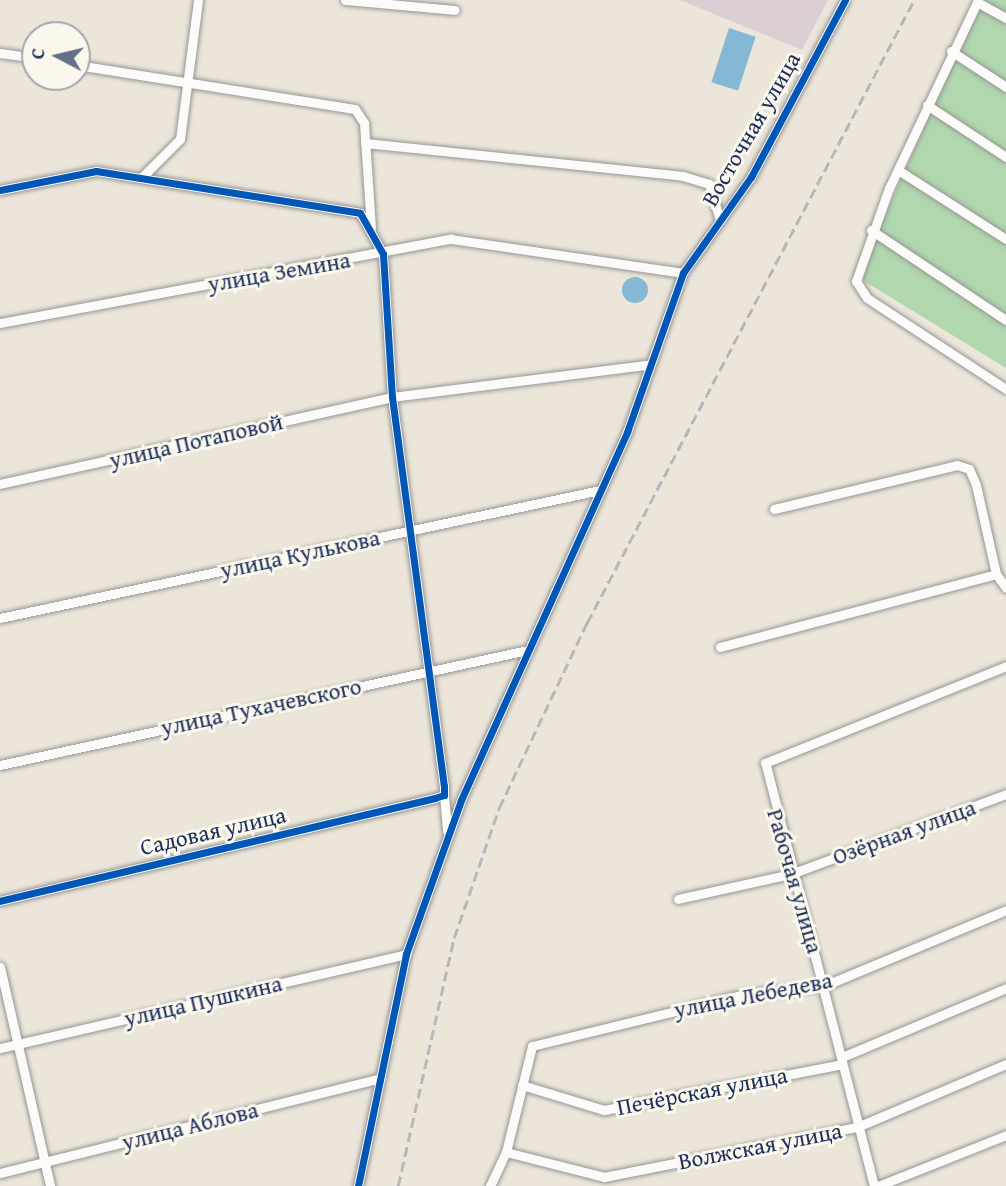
<!DOCTYPE html>
<html>
<head>
<meta charset="utf-8">
<style>
  body { margin:0 }
  #map { position:relative; width:1006px; height:1186px; overflow:hidden; background:#ece6da; font-family:"Gentium Book Plus",serif }
  div>[style] { position:absolute }
  .industrial>* { inset:0; background:#dccfd4 }
  .green>* { inset:0; background:#b0d7ad }
  .water>* { inset:0; background:#85b8d4; transform-origin:0 0 }
  .round { border-radius:50% }
  .roads { filter:drop-shadow(0 0 2px #959596) drop-shadow(0 0 2px #959596) }
  .minor>* { height:9px; margin:-4.5px; padding:0 4.5px; transform-origin:4.5px; border-radius:4.5px; background:#fcfbf9 }
  .rail>* { height:2.5px; margin-top:-1.25px; transform-origin:0; background:repeating-linear-gradient(90deg,#b6b8bb 0 10px,transparent 0 15px) }
  .cycleway>* { height:7px; margin:-3.5px; padding:0 3.5px; transform-origin:3.5px; border-radius:3.5px; background:#0057b8 }
  span { translate:-50% -50%; white-space:nowrap; text-align:center; line-height:1.15; -webkit-text-stroke:6px #fbf7ec; paint-order:stroke }
  .street-label { font-size:23px; color:#1b2f5e }
  .north { position:absolute; left:21px; top:21px; width:70px; height:70px; box-sizing:border-box; background:#fbf7ec; border:2px solid #a1a7b3; border-radius:50%; rotate:277deg; font-size:19px; font-weight:700; line-height:28px; text-align:center; color:#1b2f5e }
  .north::after { content:''; display:block; margin:auto; width:24px; height:32px; background:#646f89; clip-path:polygon(50% 0,100% 100%,50% 72%,0 100%) }
</style>
</head>
<body>
<div id="map">
  <div class="industrial">
    <div style="clip-path:polygon(680px 0,828px 0,802px 50px)"></div>
  </div>
  <div class="green">
    <div style="clip-path:polygon(981px 0,1006px 0,1006px 368px,864px 281px,862px 267px)"></div>
  </div>
  <div class="water">
    <div style="left:729px;top:28px;width:28px;height:57px;rotate:18deg"></div>
    <div class="round" style="left:622px;top:277px;width:26px;height:26px"></div>
  </div>
  <div class="roads">
    <div class="minor">
      <div style="left:345px;top:0;width:110px;rotate:5.2deg"></div>
      <div style="left:978px;top:0;width:208px;rotate:115.3deg"></div>
      <div style="left:889px;top:188px;width:99px;rotate:109.5deg"></div>
      <div style="left:856px;top:281px;width:20px;rotate:57deg"></div>
      <div style="left:867px;top:298px;width:166px;rotate:33.2deg"></div>
      <div style="left:977px;top:2px;width:33px;rotate:29deg"></div>
      <div style="left:951px;top:51px;width:66px;rotate:33.2deg"></div>
      <div style="left:0;top:53px;width:35px;rotate:8deg"></div>
      <div style="left:77px;top:65px;width:281px;rotate:9deg"></div>
      <div style="left:355px;top:109px;width:17px;rotate:57deg"></div>
      <div style="left:364px;top:123px;width:105px;rotate:86.2deg"></div>
      <div style="left:927px;top:105px;width:95px;rotate:33.4deg"></div>
      <div style="left:365px;top:143px;width:320px;rotate:5.9deg"></div>
      <div style="left:683px;top:176px;width:27px;rotate:17deg"></div>
      <div style="left:709px;top:184px;width:38px;rotate:73deg"></div>
      <div style="left:898px;top:170px;width:128px;rotate:32.6deg"></div>
      <div style="left:141px;top:178px;width:55px;rotate:-45deg"></div>
      <div style="left:180px;top:139px;width:140px;rotate:-82.6deg"></div>
      <div style="left:0;top:190px;width:98px;rotate:-11.2deg"></div>
      <div style="left:96px;top:171px;width:267px;rotate:9deg"></div>
      <div style="left:360px;top:213px;width:47px;rotate:60.7deg"></div>
      <div style="left:383px;top:254px;width:143px;rotate:86.4deg"></div>
      <div style="left:392px;top:397px;width:392px;rotate:82.4deg"></div>
      <div style="left:444px;top:786px;width:9px;rotate:90deg"></div>
      <div style="left:444px;top:795px;width:9px;rotate:162deg"></div>
      <div style="left:435px;top:798px;width:447px;rotate:166.7deg"></div>
      <div style="left:871px;top:230px;width:162px;rotate:33.7deg"></div>
      <div style="left:0;top:323px;width:459px;rotate:-10.6deg"></div>
      <div style="left:451px;top:239px;width:234px;rotate:8.3deg"></div>
      <div style="left:0;top:484px;width:402px;rotate:-12.5deg"></div>
      <div style="left:392px;top:397px;width:257px;rotate:-7.2deg"></div>
      <div style="left:774px;top:509px;width:188px;rotate:-13.5deg"></div>
      <div style="left:957px;top:465px;width:13px;rotate:18deg"></div>
      <div style="left:969px;top:469px;width:17px;rotate:66deg"></div>
      <div style="left:976px;top:485px;width:91px;rotate:77.3deg"></div>
      <div style="left:996px;top:574px;width:17px;rotate:54deg"></div>
      <div style="left:0;top:618px;width:614px;rotate:-12.04deg"></div>
      <div style="left:720px;top:647px;width:285px;rotate:-14.8deg"></div>
      <div style="left:0;top:765px;width:535px;rotate:-12.3deg"></div>
      <div style="left:444px;top:795px;width:36px;rotate:85deg"></div>
      <div style="left:678px;top:899px;width:116px;rotate:-12.5deg"></div>
      <div style="left:791px;top:874px;width:229px;rotate:-20.4deg"></div>
      <div style="left:0;top:967px;width:225px;rotate:77.1deg"></div>
      <div style="left:0;top:1048px;width:417px;rotate:-13deg"></div>
      <div style="left:842px;top:1057px;width:178px;rotate:-22.8deg"></div>
      <div style="left:522px;top:1085px;width:86px;rotate:17deg"></div>
      <div style="left:604px;top:1110px;width:242px;rotate:-10.9deg"></div>
      <div style="left:506px;top:1152px;width:101px;rotate:14.3deg"></div>
      <div style="left:604px;top:1177px;width:258px;rotate:-11.2deg"></div>
      <div style="left:857px;top:1127px;width:162px;rotate:-22.9deg"></div>
      <div style="left:0;top:1173px;width:392px;rotate:-14deg"></div>
      <div style="left:358px;top:1186px;width:237px;rotate:-78.3deg"></div>
      <div style="left:406px;top:954px;width:164px;rotate:-70.3deg"></div>
      <div style="left:461px;top:800px;width:404px;rotate:-65.7deg"></div>
      <div style="left:627px;top:432px;width:169px;rotate:-70.6deg"></div>
      <div style="left:683px;top:273px;width:118px;rotate:-54.7deg"></div>
      <div style="left:751px;top:177px;width:200px;rotate:-62deg"></div>
      <div style="left:490px;top:1186px;width:38px;rotate:-65deg"></div>
      <div style="left:506px;top:1152px;width:109px;rotate:-76.2deg"></div>
      <div style="left:532px;top:1046px;width:216px;rotate:-13.7deg"></div>
      <div style="left:742px;top:995px;width:85px;rotate:-6.8deg"></div>
      <div style="left:826px;top:985px;width:195px;rotate:-22.6deg"></div>
      <div style="left:874px;top:1186px;width:437px;rotate:-104.4deg"></div>
      <div style="left:765px;top:763px;width:260px;rotate:-21.9deg"></div>
      <div style="left:878px;top:1186px;width:138px;rotate:-21.7deg"></div>
    </div>
  </div>
  <div class="rail">
    <div style="left:398px;top:1186px;width:254px;rotate:-77.3deg"></div>
    <div style="left:454px;top:938px;width:138px;rotate:-70.9deg"></div>
    <div style="left:499px;top:808px;width:205px;rotate:-64.6deg"></div>
    <div style="left:587px;top:623px;width:704px;rotate:-62.31deg"></div>
  </div>
  <div class="cycleway">
    <div style="left:0;top:190px;width:98px;rotate:-11.2deg"></div>
    <div style="left:96px;top:171px;width:267px;rotate:9deg"></div>
    <div style="left:360px;top:213px;width:47px;rotate:60.7deg"></div>
    <div style="left:383px;top:254px;width:143px;rotate:86.4deg"></div>
    <div style="left:392px;top:397px;width:392px;rotate:82.4deg"></div>
    <div style="left:444px;top:786px;width:9px;rotate:90deg"></div>
    <div style="left:444px;top:795px;width:9px;rotate:162deg"></div>
    <div style="left:435px;top:798px;width:447px;rotate:166.7deg"></div>
    <div style="left:358px;top:1186px;width:237px;rotate:-78.3deg"></div>
    <div style="left:406px;top:954px;width:164px;rotate:-70.3deg"></div>
    <div style="left:461px;top:800px;width:404px;rotate:-65.7deg"></div>
    <div style="left:627px;top:432px;width:169px;rotate:-70.6deg"></div>
    <div style="left:683px;top:273px;width:118px;rotate:-54.7deg"></div>
    <div style="left:751px;top:177px;width:200px;rotate:-62deg"></div>
  </div>
  <div class="street-label">
    <span style="left:751px;top:129px;rotate:-60deg">Восточная улица</span>
    <span style="left:279px;top:272px;rotate:-10deg">улица Земина</span>
    <span style="left:196px;top:441px;rotate:-13deg">улица Потаповой</span>
    <span style="left:300px;top:554px;rotate:-12deg">улица Кулькова</span>
    <span style="left:261px;top:707px;rotate:-12deg">улица Тухачевского</span>
    <span style="left:213px;top:831px;rotate:-13deg">Садовая улица</span>
    <span style="left:904px;top:832px;rotate:-20deg">Озёрная улица</span>
    <span style="left:795px;top:881px;rotate:74deg">Рабочая улица</span>
    <span style="left:753px;top:995px;rotate:-11deg">улица Лебедева</span>
    <span style="left:203px;top:1001px;rotate:-13deg">улица Пушкина</span>
    <span style="left:702px;top:1091px;rotate:-11deg">Печёрская улица</span>
    <span style="left:190px;top:1126px;rotate:-14deg">улица Аблова</span>
    <span style="left:760px;top:1146px;rotate:-11deg">Волжская улица</span>
  </div>
  <div class="north">С</div>
</div>
</body>
</html>
